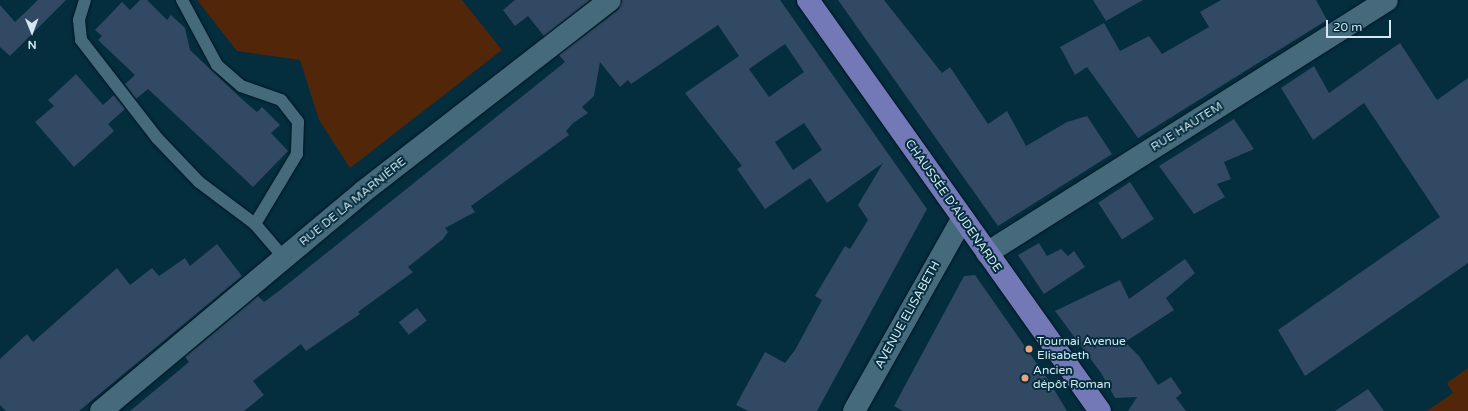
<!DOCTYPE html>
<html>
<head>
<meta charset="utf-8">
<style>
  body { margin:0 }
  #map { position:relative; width:1468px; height:411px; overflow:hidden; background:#042d3d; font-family:"Varela Round",sans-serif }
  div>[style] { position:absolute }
  .green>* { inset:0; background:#522608 }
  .building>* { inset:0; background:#314962; transform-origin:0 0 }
  .roads { filter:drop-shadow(0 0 1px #001420) drop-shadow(0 0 1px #001420) }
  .lane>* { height:12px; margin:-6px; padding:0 6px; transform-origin:6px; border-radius:6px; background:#446a7c }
  .street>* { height:22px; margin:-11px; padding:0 11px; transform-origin:11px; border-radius:11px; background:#446a7c }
  .primary>* { height:22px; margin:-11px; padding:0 11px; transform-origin:11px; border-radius:11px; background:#7379b6 }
  .dots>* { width:11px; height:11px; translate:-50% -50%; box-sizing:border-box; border:2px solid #042d3d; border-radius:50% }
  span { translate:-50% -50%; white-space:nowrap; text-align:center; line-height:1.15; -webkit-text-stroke:4px #042d3d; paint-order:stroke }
  .street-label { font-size:12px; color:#d3e8f2 }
  .poi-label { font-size:12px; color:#d3e8f2 }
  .left { translate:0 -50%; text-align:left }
  .north { position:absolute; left:12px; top:12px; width:40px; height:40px; -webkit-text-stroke:3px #042d3d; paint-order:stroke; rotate:179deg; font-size:11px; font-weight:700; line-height:16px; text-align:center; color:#d3e8f2 }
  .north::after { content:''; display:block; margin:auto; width:14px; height:18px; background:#d3e8f2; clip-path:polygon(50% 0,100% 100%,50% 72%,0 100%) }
  .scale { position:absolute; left:1326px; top:20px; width:65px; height:18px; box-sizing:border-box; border:2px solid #d3e8f2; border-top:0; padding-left:5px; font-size:12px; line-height:14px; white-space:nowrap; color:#d3e8f2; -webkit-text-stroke:3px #042d3d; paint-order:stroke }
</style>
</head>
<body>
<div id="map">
  <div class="green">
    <div style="clip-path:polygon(197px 0,462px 0,502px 50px,350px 168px,319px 120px,300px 60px,237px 51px)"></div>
    <div style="clip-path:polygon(1468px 368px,1468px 411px,1427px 411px,1453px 393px,1447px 383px)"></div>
  </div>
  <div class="building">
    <div style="clip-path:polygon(38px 0,66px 0,10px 56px,0 47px,0 5px,15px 22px)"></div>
    <div style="clip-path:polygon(140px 0,147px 0,167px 20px,171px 15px,185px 28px,190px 50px,244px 101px,257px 112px,262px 107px,280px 125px,271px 133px,288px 151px,253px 187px,148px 89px,136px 99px,125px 84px,135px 75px,98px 40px,102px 36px,95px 30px,122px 2px,130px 10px)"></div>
    <div style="clip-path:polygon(515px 0,590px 0,544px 36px,528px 16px,515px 26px,503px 10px)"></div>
    <div style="clip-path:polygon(evenodd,622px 0,780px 0,927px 209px,817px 411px,748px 411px,736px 405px,765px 352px,785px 363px,795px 350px,822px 300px,815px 296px,845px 246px,850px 249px,868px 220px,858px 205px,883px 163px,827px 203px,810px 178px,765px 209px,737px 169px,742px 166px,685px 93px,739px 56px,718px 25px,631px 84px,628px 80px,620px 87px,600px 62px,594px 96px,582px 107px,588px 113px,573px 123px,566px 131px,569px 135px,471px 206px,475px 212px,445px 228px,448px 232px,443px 239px,408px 267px,413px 272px,358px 312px,360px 314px,306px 351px,301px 344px,253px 381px,264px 395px,244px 411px,130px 411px,189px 362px,185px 357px,258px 296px,264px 302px,279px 291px,565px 62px,559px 55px,618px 10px,622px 0,785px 44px,804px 72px,769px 97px,749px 69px,785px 44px,622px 0,804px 123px,822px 150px,793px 170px,775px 142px,804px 123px)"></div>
    <div style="clip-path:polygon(838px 0,884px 0,942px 73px,950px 67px,988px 124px,1007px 111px,1026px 146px,1067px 122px,1087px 116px,1112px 154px,998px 226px)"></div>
    <div style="clip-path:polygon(1093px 0,1143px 0,1106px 21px)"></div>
    <div style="clip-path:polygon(1221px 0,1316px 0,1327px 20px,1138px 138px,1087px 67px,1075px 75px,1060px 47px,1104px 23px,1120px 51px,1149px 36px,1162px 54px,1209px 27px,1200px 12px)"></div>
    <div style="clip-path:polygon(1400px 43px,1437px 100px,1468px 78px,1468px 263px,1305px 376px,1278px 330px,1440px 217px,1364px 103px,1313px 140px,1281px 88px,1314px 66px,1329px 93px)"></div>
    <div style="clip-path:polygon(76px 74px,103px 105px,114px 95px,125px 109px,108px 124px,114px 131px,74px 167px,35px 122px,54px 106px,48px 100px)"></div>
    <div style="clip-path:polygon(1234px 119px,1254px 149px,1224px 162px,1231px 179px,1217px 184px,1225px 197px,1194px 214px,1159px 166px)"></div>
    <div style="left:1130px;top:182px;width:44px;height:38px;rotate:57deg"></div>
    <div style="clip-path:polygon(1039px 243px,1047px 256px,1061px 249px,1068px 256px,1074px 251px,1085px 267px,1044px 294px,1018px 255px)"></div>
    <div style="clip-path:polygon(217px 244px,242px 276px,79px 411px,6px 411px,0 405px,0 359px,27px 334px,33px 342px,117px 268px,130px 285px,152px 268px,159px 276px,185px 258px,190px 266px)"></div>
    <div style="clip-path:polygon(1185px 259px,1195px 273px,1166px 298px,1174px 310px,1125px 342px,1139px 356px,1158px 385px,1171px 377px,1182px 393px,1176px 398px,1186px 411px,1128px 411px,1137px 397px,1115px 398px,1101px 373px,1055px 311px,1120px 280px,1129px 299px)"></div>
    <div style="clip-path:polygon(975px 275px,1049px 381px,1067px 411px,903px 411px,894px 406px,964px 276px)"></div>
    <div style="left:417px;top:308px;width:16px;height:23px;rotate:52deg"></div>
    <div style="clip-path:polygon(1368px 389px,1384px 411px,1335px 411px)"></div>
  </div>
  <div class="roads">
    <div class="lane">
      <div style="left:85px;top:0;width:21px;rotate:107deg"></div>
      <div style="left:79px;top:20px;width:20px;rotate:84deg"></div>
      <div style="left:81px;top:40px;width:124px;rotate:52.2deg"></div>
      <div style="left:157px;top:138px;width:61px;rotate:46.3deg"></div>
      <div style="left:199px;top:182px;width:70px;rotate:36.9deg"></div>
      <div style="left:255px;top:224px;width:45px;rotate:49.5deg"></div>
      <div style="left:182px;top:0;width:74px;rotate:61.7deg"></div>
      <div style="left:217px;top:65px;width:32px;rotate:41deg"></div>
      <div style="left:241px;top:86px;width:42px;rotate:19.3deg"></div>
      <div style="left:281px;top:100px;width:28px;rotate:52deg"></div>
      <div style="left:298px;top:122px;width:32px;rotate:92deg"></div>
      <div style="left:297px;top:154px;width:82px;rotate:121deg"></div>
    </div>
    <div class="street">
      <div style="left:987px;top:253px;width:473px;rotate:-32.3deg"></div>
      <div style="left:101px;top:411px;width:343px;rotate:-39.9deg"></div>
      <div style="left:364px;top:191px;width:311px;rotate:-37.8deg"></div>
      <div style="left:854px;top:411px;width:220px;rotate:-60.6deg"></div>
    </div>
    <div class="primary">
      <div style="left:808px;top:0;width:504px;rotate:54.61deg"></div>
    </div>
  </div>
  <div class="dots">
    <div style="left:1029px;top:349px;background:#efa378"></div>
    <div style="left:1025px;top:378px;background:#efa378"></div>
  </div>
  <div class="street-label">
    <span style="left:1187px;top:127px;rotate:-32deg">RUE HAUTEM</span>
    <span style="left:353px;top:202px;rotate:-39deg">RUE DE LA MARNIÈRE</span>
    <span style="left:953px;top:206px;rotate:55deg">CHAUSSÉE D'AUDENARDE</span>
    <span style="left:908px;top:315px;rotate:-61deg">AVENUE ELISABETH</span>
  </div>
  <div class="poi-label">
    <span class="left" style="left:1037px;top:349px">Tournai Avenue<br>Elisabeth</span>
    <span class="left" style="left:1033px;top:378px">Ancien<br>dépôt Roman</span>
  </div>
  <div class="north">N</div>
  <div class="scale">20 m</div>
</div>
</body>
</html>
